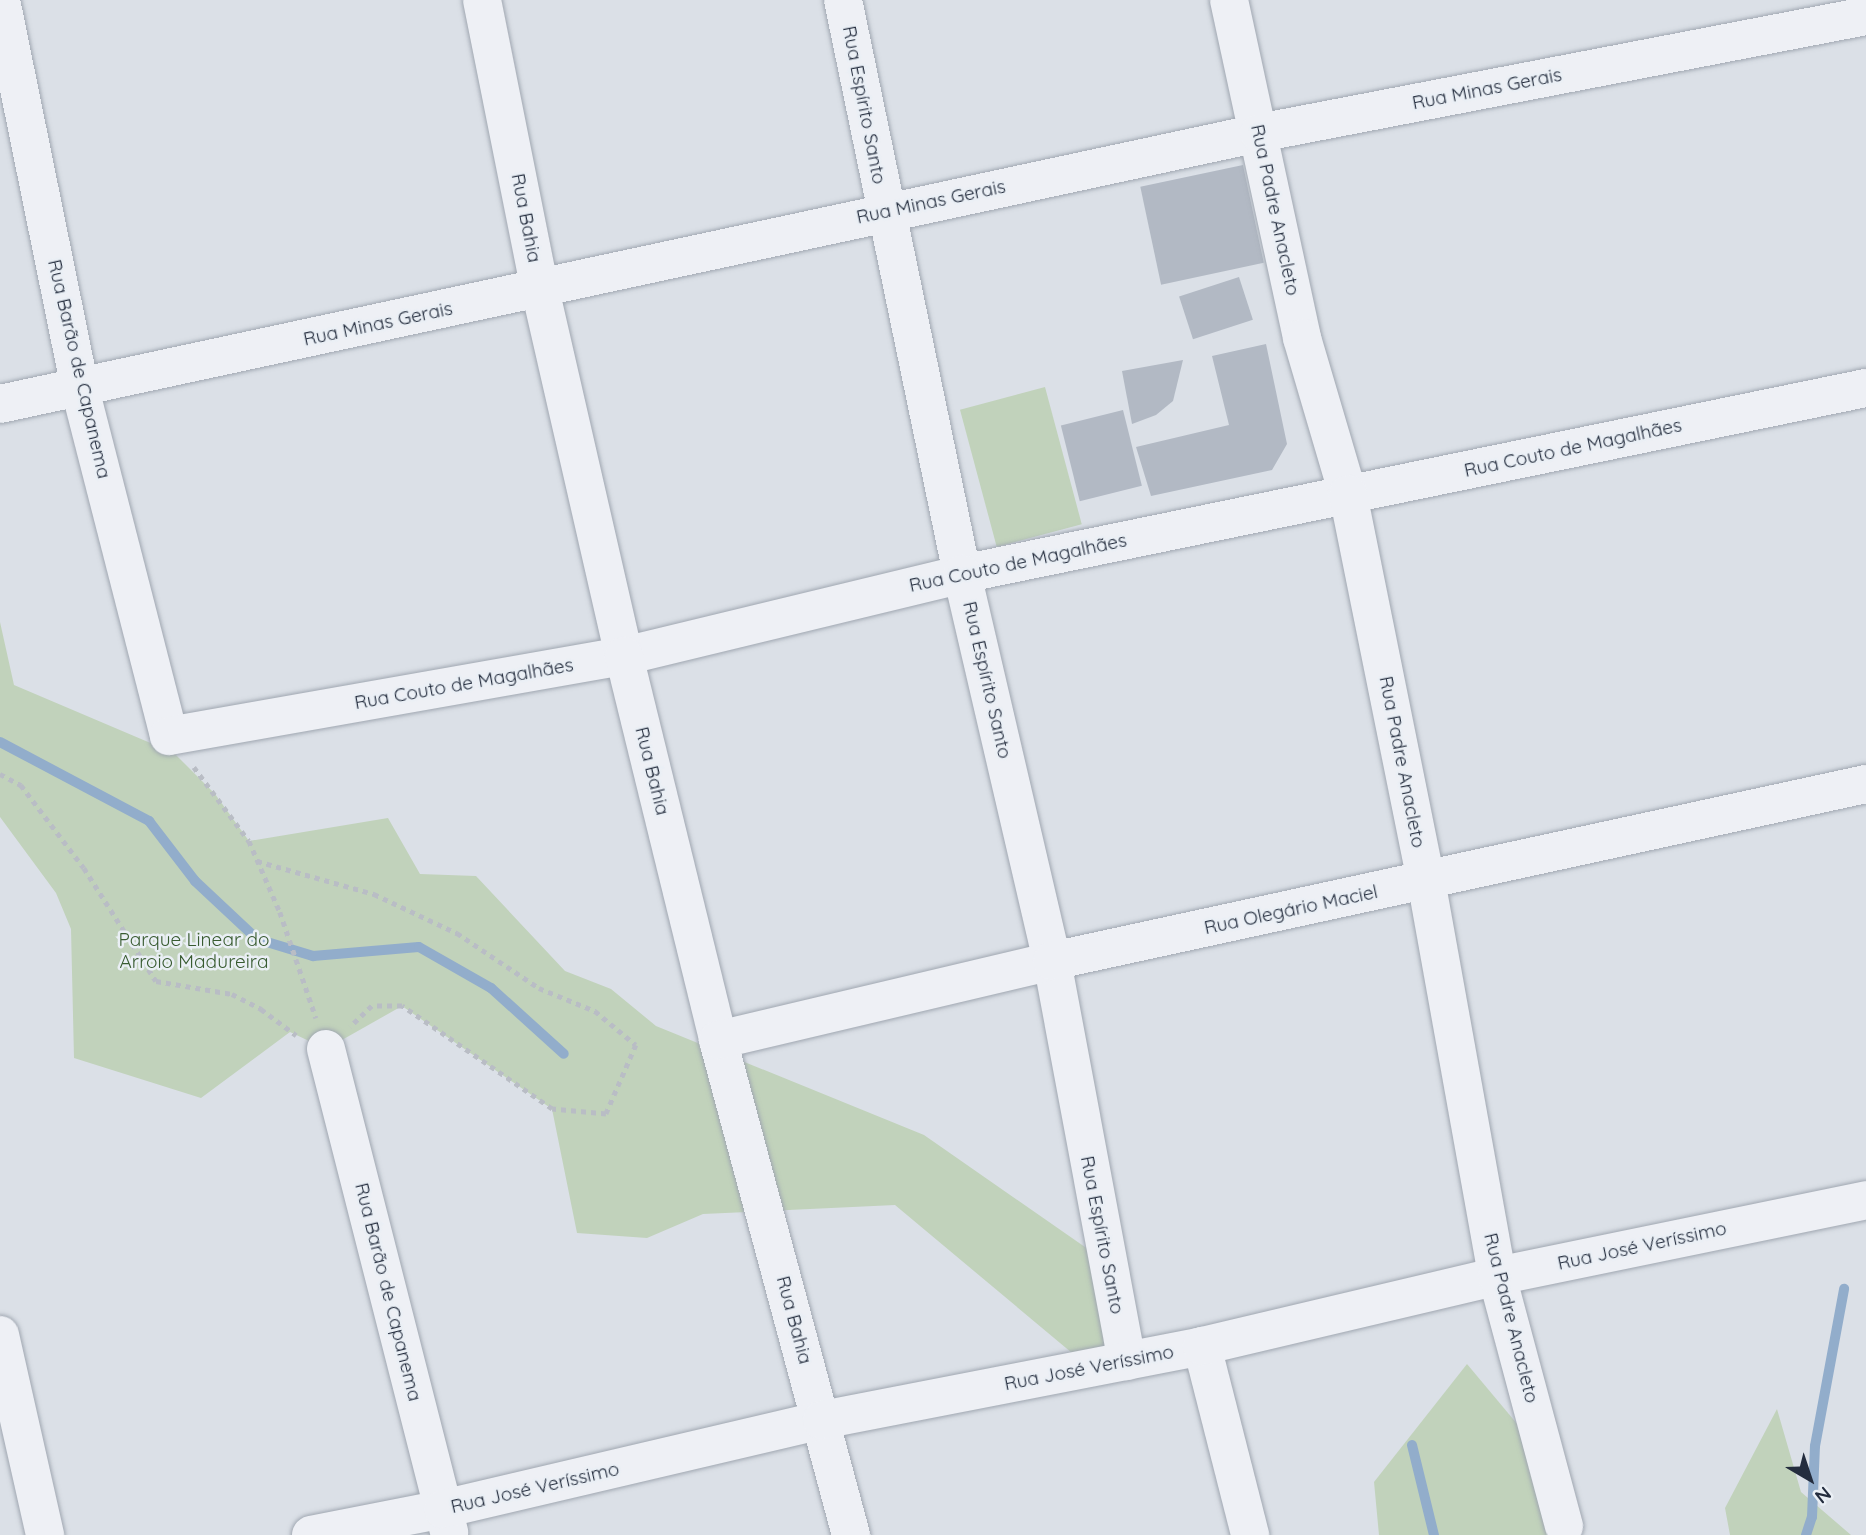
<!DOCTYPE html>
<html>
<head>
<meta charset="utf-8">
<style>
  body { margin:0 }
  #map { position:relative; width:1866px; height:1535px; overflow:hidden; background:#dbe0e7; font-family:Quicksand,sans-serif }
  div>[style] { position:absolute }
  .green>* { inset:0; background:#c1d2bb; transform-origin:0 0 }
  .stream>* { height:10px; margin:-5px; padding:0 5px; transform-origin:5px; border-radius:5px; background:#92adcb }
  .building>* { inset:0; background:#b2b9c4; transform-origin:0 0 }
  .path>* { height:4.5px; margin-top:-2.25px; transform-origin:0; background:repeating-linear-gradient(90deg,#b9bdc5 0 5px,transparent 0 10px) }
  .roads { filter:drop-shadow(0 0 2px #a0a7b1) drop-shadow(0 0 2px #a0a7b1) }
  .minor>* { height:38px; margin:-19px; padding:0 19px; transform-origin:19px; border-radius:19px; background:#eef0f5 }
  span { translate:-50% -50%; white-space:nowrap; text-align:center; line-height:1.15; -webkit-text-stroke:5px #eaeff5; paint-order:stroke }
  .street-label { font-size:19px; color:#242d3e }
  .park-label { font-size:19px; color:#385b30 }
  .north { position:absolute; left:1775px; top:1444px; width:70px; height:70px; -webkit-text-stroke:5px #eaeff5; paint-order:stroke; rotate:141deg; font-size:19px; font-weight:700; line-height:28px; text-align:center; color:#242d3e }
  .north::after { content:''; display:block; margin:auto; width:24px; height:32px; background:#242d3e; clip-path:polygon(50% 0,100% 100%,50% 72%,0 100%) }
</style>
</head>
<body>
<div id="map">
  <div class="green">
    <div style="left:1045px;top:387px;width:142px;height:88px;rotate:75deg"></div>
    <div style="clip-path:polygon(0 622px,14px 685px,174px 753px,215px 794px,249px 841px,388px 818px,420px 874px,476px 876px,565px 971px,611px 989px,656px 1026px,924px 1135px,1095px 1254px,1118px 1356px,1084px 1363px,895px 1205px,703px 1214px,647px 1238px,577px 1233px,552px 1109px,402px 1006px,326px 1049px,290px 1032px,201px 1098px,74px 1058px,71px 929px,56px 893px,0 817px)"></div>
    <div style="clip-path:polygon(1467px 1364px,1534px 1444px,1550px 1535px,1379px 1535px,1374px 1482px)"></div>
    <div style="clip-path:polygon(1777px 1409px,1801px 1492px,1851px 1535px,1730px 1535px,1725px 1508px)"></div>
  </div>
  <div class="stream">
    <div style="left:0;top:742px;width:169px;rotate:27.9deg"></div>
    <div style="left:149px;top:821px;width:76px;rotate:52.5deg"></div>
    <div style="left:195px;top:881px;width:85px;rotate:43.1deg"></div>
    <div style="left:257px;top:939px;width:59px;rotate:16.9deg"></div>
    <div style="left:313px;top:956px;width:106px;rotate:-4.9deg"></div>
    <div style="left:419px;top:947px;width:83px;rotate:29.7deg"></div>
    <div style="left:491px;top:988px;width:98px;rotate:42.1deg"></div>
    <div style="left:1412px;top:1445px;width:93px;rotate:76.3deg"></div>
    <div style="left:1806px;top:1535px;width:19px;rotate:-72deg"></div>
    <div style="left:1812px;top:1517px;width:71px;rotate:-87.6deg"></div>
    <div style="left:1815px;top:1446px;width:160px;rotate:-79.5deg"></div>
  </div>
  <div class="building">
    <div style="left:1243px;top:165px;width:100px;height:105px;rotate:78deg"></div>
    <div style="left:1239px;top:277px;width:45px;height:63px;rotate:72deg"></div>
    <div style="clip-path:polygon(1266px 344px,1287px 444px,1272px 470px,1151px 496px,1136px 447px,1229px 425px,1212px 356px)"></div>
    <div style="clip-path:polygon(1183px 360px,1173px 401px,1156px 415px,1132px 424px,1122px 371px)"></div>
    <div style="left:1123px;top:410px;width:78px;height:64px;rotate:76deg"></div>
  </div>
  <div class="path">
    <div style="left:194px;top:767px;width:92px;rotate:53.4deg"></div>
    <div style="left:249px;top:841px;width:77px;rotate:66.4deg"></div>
    <div style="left:280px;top:912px;width:112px;rotate:71.2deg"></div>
    <div style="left:0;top:774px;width:24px;rotate:28deg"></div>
    <div style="left:21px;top:785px;width:104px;rotate:52.8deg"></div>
    <div style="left:84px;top:868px;width:134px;rotate:57.5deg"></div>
    <div style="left:156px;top:981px;width:77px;rotate:9.7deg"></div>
    <div style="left:232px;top:994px;width:33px;rotate:27deg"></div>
    <div style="left:261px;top:1009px;width:44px;rotate:36.6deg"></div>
    <div style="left:257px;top:861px;width:122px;rotate:15.8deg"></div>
    <div style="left:374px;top:894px;width:92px;rotate:25.2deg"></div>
    <div style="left:457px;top:933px;width:99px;rotate:33.9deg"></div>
    <div style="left:539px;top:988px;width:61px;rotate:22.3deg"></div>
    <div style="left:595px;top:1011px;width:53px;rotate:39.7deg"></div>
    <div style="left:636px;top:1045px;width:75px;rotate:113.5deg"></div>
    <div style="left:606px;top:1114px;width:54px;rotate:-174.7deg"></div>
    <div style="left:552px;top:1109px;width:182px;rotate:-145.5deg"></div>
    <div style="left:402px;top:1006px;width:30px;rotate:180deg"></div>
    <div style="left:372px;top:1006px;width:30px;rotate:136deg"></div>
  </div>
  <div class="roads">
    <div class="minor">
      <div style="left:1px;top:0;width:397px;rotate:78.5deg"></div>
      <div style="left:80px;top:389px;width:358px;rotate:75.6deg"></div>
      <div style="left:169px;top:736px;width:462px;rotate:-10deg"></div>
      <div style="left:624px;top:656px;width:348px;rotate:-13.6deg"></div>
      <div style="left:962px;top:574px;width:923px;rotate:-11.63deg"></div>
      <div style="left:482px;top:0;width:295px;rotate:78.7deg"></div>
      <div style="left:540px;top:289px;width:376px;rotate:77.1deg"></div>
      <div style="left:624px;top:656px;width:395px;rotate:76.2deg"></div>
      <div style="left:718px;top:1040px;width:513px;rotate:74.96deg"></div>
      <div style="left:843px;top:0;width:586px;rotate:78.29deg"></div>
      <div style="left:962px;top:574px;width:397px;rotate:76.9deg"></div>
      <div style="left:1052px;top:961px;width:407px;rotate:79.4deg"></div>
      <div style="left:1229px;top:0;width:346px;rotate:77.8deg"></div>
      <div style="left:1302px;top:338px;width:163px;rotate:73.6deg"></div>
      <div style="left:1348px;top:494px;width:394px;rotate:78.6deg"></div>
      <div style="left:1426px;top:880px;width:402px;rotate:79.8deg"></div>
      <div style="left:1497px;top:1276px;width:259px;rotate:75deg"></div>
      <div style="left:0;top:404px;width:1288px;rotate:-12.15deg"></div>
      <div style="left:1259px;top:133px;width:618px;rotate:-10.91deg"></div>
      <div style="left:718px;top:1040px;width:343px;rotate:-13.3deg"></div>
      <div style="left:1052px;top:961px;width:833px;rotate:-12.27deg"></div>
      <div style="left:326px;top:1049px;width:499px;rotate:75.7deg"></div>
      <div style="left:0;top:1335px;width:205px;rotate:77.3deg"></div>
      <div style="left:1202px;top:1346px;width:195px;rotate:75.7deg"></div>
      <div style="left:311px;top:1535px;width:135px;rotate:-11.1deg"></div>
      <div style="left:443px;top:1509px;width:389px;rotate:-13.2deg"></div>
      <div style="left:822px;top:1420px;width:387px;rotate:-11deg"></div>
      <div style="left:1202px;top:1346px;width:303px;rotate:-13.3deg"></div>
      <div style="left:1497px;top:1276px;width:377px;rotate:-11.6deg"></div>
    </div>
  </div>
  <div class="street-label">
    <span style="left:1487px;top:89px;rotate:-11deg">Rua Minas Gerais</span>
    <span style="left:864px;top:105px;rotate:79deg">Rua Espírito Santo</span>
    <span style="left:931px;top:202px;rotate:-12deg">Rua Minas Gerais</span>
    <span style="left:1275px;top:210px;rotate:78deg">Rua Padre Anacleto</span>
    <span style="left:526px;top:218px;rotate:79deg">Rua Bahia</span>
    <span style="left:378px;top:324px;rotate:-12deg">Rua Minas Gerais</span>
    <span style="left:79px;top:369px;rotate:77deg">Rua Barão de Capanema</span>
    <span style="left:1573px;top:448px;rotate:-12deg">Rua Couto de Magalhães</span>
    <span style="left:1018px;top:563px;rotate:-12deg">Rua Couto de Magalhães</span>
    <span style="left:987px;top:680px;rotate:77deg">Rua Espírito Santo</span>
    <span style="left:464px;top:684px;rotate:-10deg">Rua Couto de Magalhães</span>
    <span style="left:1402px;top:762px;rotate:79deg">Rua Padre Anacleto</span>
    <span style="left:652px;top:771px;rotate:76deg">Rua Bahia</span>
    <span style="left:1291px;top:910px;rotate:-12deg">Rua Olegário Maciel</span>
    <span style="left:1102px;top:1235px;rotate:79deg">Rua Espírito Santo</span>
    <span style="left:1642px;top:1246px;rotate:-12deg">Rua José Veríssimo</span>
    <span style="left:388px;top:1292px;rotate:76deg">Rua Barão de Capanema</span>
    <span style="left:1511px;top:1318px;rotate:76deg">Rua Padre Anacleto</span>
    <span style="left:794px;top:1320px;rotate:75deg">Rua Bahia</span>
    <span style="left:1089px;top:1368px;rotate:-11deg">Rua José Veríssimo</span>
    <span style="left:535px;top:1488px;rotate:-13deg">Rua José Veríssimo</span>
  </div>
  <div class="park-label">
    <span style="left:194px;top:951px">Parque Linear do<br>Arroio Madureira</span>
  </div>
  <div class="north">N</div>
</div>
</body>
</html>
